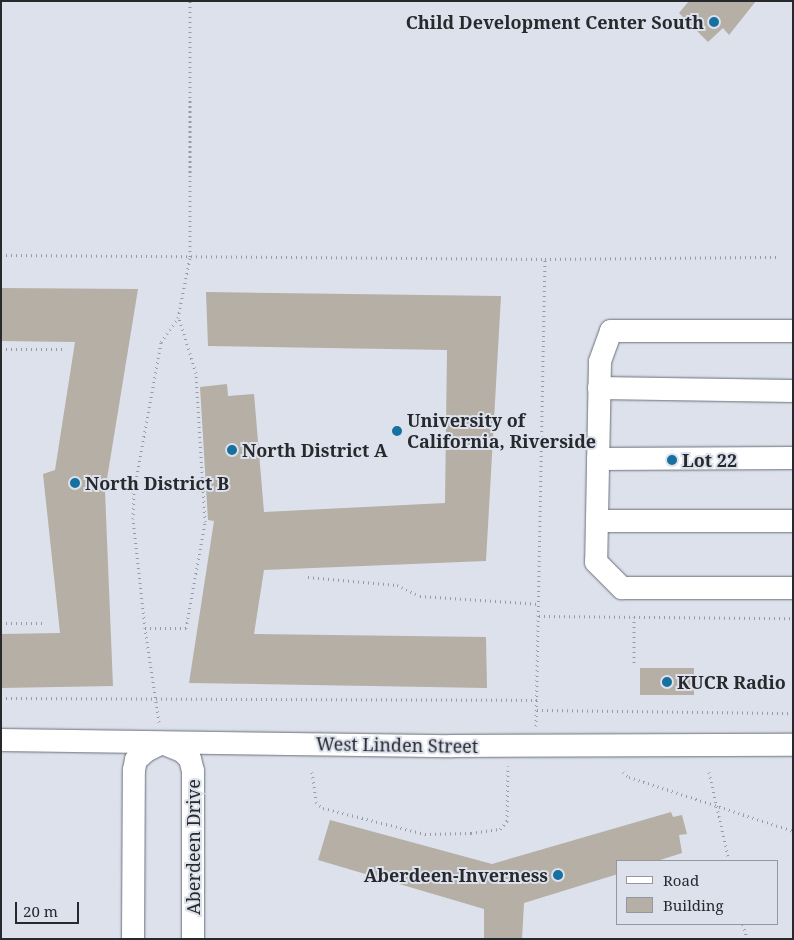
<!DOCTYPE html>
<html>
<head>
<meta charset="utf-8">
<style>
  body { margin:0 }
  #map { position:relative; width:794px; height:940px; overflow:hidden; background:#dce1ec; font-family:"Noto Serif",serif }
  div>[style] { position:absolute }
  .building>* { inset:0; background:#b5afa5; transform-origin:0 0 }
  .path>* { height:3px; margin-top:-1.5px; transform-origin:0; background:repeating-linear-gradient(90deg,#979ba3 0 1px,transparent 0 5px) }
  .roads { filter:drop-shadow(0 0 1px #6a6f78) drop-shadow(0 0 1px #6a6f78) }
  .minor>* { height:22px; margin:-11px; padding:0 11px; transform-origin:11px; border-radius:11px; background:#fff }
  .dots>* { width:14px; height:14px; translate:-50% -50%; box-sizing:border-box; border:2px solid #dce1ec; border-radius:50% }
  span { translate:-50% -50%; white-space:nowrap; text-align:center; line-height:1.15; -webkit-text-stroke:4px #dce1ec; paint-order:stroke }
  .poi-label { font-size:18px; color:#27292d; font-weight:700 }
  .right { translate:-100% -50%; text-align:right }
  .left { translate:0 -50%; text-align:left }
  .street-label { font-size:18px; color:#27292d }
  .frame { position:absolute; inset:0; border:2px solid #27292d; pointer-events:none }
  .legend { position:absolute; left:616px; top:860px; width:162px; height:65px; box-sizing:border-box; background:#dce1ec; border:1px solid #9497a0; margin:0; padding:6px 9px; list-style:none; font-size:15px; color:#27292d }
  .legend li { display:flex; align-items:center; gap:10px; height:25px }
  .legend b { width:25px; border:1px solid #9497a0 }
  .scale { position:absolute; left:15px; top:902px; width:64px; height:22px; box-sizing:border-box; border:2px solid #27292d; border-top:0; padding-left:6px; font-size:15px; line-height:18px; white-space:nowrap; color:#27292d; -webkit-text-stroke:4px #dce1ec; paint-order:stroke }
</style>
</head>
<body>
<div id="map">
  <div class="building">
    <div style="clip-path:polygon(689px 1px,756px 1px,729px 35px,723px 28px,708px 42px,679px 13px)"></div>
    <div style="clip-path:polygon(1px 288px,138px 289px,105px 491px,113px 686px,1px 688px,1px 634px,60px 633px,43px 474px,55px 470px,75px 342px,1px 341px)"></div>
    <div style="clip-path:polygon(206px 292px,501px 296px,486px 561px,264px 570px,254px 634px,486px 637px,487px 688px,189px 683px,214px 521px,208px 520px,200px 387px,227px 384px,228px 396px,254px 394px,264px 512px,445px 503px,447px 350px,208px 346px)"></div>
    <div style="left:640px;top:668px;width:54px;height:27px"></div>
    <div style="clip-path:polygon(671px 812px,673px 817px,682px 815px,687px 834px,679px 835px,682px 853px,657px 861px,618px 861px,618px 874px,524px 903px,522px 939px,484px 939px,484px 909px,318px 860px,330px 820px,492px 864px)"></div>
  </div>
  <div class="path">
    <div style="left:1px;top:255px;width:544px;rotate:0.42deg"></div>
    <div style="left:545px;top:259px;width:235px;rotate:-0.5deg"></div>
    <div style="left:1px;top:349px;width:65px"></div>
    <div style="left:308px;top:577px;width:89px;rotate:5.1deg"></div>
    <div style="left:397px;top:585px;width:25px;rotate:26deg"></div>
    <div style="left:420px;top:596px;width:119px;rotate:3.8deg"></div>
    <div style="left:539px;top:616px;width:254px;rotate:0.5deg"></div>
    <div style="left:634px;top:617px;width:46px;rotate:90deg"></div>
    <div style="left:1px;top:623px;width:44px"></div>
    <div style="left:145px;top:628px;width:41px"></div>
    <div style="left:186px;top:628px;width:108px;rotate:-79.8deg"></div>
    <div style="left:205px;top:522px;width:149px;rotate:-93.5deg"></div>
    <div style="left:196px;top:373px;width:58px;rotate:-107.2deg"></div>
    <div style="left:1px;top:698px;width:537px;rotate:0.21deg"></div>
    <div style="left:537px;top:710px;width:256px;rotate:0.7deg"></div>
    <div style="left:159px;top:722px;width:95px;rotate:-98.5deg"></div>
    <div style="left:145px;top:628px;width:110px;rotate:-96.3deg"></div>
    <div style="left:133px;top:519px;width:28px;rotate:-88deg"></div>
    <div style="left:134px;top:491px;width:151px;rotate:-79.7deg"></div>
    <div style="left:161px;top:342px;width:29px;rotate:-55deg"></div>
    <div style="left:178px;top:318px;width:62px;rotate:-78.9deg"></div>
    <div style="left:190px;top:257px;width:256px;rotate:-90deg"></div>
    <div style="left:536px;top:726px;width:467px;rotate:-88.9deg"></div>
    <div style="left:312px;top:772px;width:30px;rotate:82deg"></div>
    <div style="left:316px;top:802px;width:9px;rotate:41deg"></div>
    <div style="left:323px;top:808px;width:105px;rotate:14.3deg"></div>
    <div style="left:425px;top:834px;width:46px;rotate:-1.2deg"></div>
    <div style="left:471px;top:833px;width:29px;rotate:-8deg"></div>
    <div style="left:500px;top:829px;width:11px;rotate:-49deg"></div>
    <div style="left:507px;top:821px;width:55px;rotate:-89deg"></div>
    <div style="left:623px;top:772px;width:8px;rotate:40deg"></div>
    <div style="left:629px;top:777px;width:173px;rotate:18.2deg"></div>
    <div style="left:709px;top:772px;width:91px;rotate:77.3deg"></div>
    <div style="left:743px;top:924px;width:16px;rotate:75deg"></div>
  </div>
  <div class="roads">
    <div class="minor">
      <div style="left:793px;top:331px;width:182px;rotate:180deg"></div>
      <div style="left:611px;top:331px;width:33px;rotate:110deg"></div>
      <div style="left:600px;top:362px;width:200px;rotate:91.1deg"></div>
      <div style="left:596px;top:562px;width:37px;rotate:45deg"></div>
      <div style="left:622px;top:588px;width:171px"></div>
      <div style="left:599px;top:388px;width:194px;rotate:0.9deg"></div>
      <div style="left:598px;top:459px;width:195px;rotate:-0.3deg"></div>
      <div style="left:597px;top:521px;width:196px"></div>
      <div style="left:1px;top:740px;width:450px;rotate:0.8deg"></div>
      <div style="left:451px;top:746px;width:342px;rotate:-0.2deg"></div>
      <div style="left:133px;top:939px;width:169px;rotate:-89.7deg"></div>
      <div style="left:134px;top:770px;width:10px;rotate:-79deg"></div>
      <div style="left:136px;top:760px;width:13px;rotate:-42deg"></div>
      <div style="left:146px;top:751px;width:18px;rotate:-27deg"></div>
      <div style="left:162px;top:743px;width:22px;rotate:22deg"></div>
      <div style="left:182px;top:751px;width:11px;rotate:45deg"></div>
      <div style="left:190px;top:759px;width:12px;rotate:76deg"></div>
      <div style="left:193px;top:771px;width:168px;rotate:90deg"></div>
    </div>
  </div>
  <div class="dots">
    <div style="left:714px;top:22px;background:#1671a0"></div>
    <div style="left:397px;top:431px;background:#1671a0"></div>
    <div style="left:232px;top:450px;background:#1671a0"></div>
    <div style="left:672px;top:460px;background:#1671a0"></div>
    <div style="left:75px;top:483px;background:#1671a0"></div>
    <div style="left:667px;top:682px;background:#1671a0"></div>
    <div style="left:558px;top:875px;background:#1671a0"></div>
  </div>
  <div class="poi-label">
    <span class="right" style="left:704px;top:22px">Child Development Center South</span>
    <span class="left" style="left:407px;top:431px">University of<br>California, Riverside</span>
    <span class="left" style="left:242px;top:450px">North District A</span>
    <span class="left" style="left:682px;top:460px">Lot 22</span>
    <span class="left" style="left:85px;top:483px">North District B</span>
    <span class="left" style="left:677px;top:682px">KUCR Radio</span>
    <span class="right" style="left:548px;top:875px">Aberdeen-Inverness</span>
  </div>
  <div class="street-label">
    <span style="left:397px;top:745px;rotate:1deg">West Linden Street</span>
    <span style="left:193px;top:847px;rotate:-90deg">Aberdeen Drive</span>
  </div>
  <div class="frame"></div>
  <ul class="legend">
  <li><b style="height:6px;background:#fff"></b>Road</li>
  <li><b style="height:14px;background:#b5afa5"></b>Building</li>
  </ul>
  <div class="scale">20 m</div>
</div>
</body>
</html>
